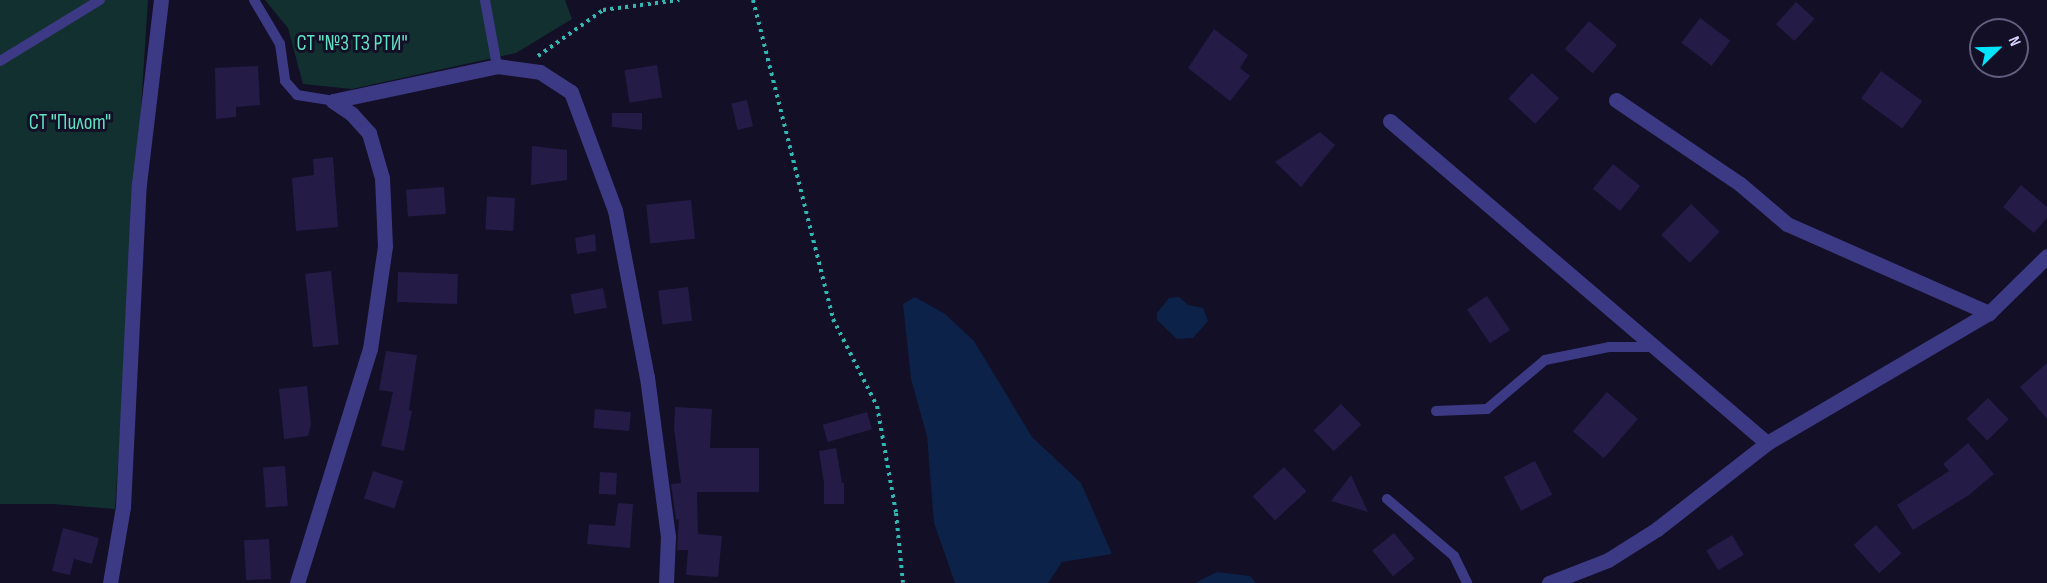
<!DOCTYPE html>
<html>
<head>
<meta charset="utf-8">
<style>
  body { margin:0 }
  #map { position:relative; width:2047px; height:583px; overflow:hidden; background:#130f26; font-family:"Sofia Sans Condensed",sans-serif }
  div>[style] { position:absolute }
  .green>* { inset:0; background:#12302f }
  .water>* { inset:0; background:#0c2248 }
  .building>* { inset:0; background:#241b47; transform-origin:0 0 }
  .path>* { height:4px; margin-top:-2px; transform-origin:0; background:repeating-linear-gradient(90deg,#2fb8b0 0 3px,transparent 0 7.5px) }
  .service>* { height:10px; margin:-5px; padding:0 5px; transform-origin:5px; border-radius:5px; background:#3d3a85 }
  .minor>* { height:15px; margin:-7.5px; padding:0 7.5px; transform-origin:7.5px; border-radius:7.5px; background:#3d3a85 }
  span { translate:-50% -50%; white-space:nowrap; text-align:center; line-height:1.15; -webkit-text-stroke:6px #130f26; paint-order:stroke }
  .park-label { font-size:21px; color:#5fe0c0 }
  .north { position:absolute; left:1969px; top:18px; width:60px; height:60px; box-sizing:border-box; background:#130f26; border:2px solid #625e7d; border-radius:50%; rotate:67deg; font-size:16px; font-weight:700; line-height:24px; text-align:center; color:#d9d4ff }
  .north::after { content:''; display:block; margin:auto; width:21px; height:27px; background:#00e5ff; clip-path:polygon(50% 0,100% 100%,50% 72%,0 100%) }
</style>
</head>
<body>
<div id="map">
  <div class="green">
    <div style="clip-path:polygon(0 0,148px 0,115px 509px,53px 504px,0 504px)"></div>
    <div style="clip-path:polygon(265px 0,565px 0,572px 19px,516px 53px,352px 89px,303px 84px,288px 28px)"></div>
  </div>
  <div class="water">
    <div style="clip-path:polygon(915px 297px,945px 314px,974px 341px,1032px 437px,1081px 483px,1112px 554px,1062px 562px,1048px 583px,955px 583px,934px 523px,927px 436px,911px 379px,903px 304px)"></div>
    <div style="clip-path:polygon(1179px 297px,1188px 305px,1203px 308px,1208px 321px,1193px 338px,1177px 339px,1157px 320px,1157px 313px,1169px 298px)"></div>
    <div style="clip-path:polygon(1217px 572px,1250px 576px,1256px 583px,1195px 583px)"></div>
  </div>
  <div class="building">
    <div style="left:1796px;top:2px;width:25px;height:30px;rotate:42deg"></div>
    <div style="left:1700px;top:18px;width:38px;height:31px;rotate:37deg"></div>
    <div style="left:1589px;top:21px;width:37px;height:37px;rotate:41deg"></div>
    <div style="clip-path:polygon(1214px 29px,1248px 55px,1240px 68px,1250px 76px,1230px 101px,1188px 68px)"></div>
    <div style="left:657px;top:65px;width:33px;height:33px;rotate:81deg"></div>
    <div style="clip-path:polygon(258px 66px,260px 105px,236px 107px,236px 117px,216px 119px,215px 68px)"></div>
    <div style="left:1881px;top:71px;width:51px;height:34px;rotate:36deg"></div>
    <div style="left:1532px;top:73px;width:37px;height:35px;rotate:43deg"></div>
    <div style="left:747px;top:100px;width:27px;height:16px;rotate:77deg"></div>
    <div style="clip-path:polygon(612px 113px,642px 113px,642px 130px,612px 127px)"></div>
    <div style="clip-path:polygon(1320px 132px,1335px 145px,1301px 187px,1275px 162px)"></div>
    <div style="clip-path:polygon(532px 146px,567px 150px,567px 180px,531px 185px)"></div>
    <div style="clip-path:polygon(333px 157px,338px 227px,296px 231px,292px 178px,314px 175px,313px 159px)"></div>
    <div style="left:1613px;top:164px;width:35px;height:32px;rotate:39deg"></div>
    <div style="clip-path:polygon(2021px 185px,2047px 207px,2047px 218px,2034px 233px,2003px 207px)"></div>
    <div style="left:444px;top:187px;width:27px;height:38px;rotate:86deg"></div>
    <div style="left:515px;top:198px;width:33px;height:28px;rotate:93deg"></div>
    <div style="left:691px;top:200px;width:39px;height:45px;rotate:84deg"></div>
    <div style="left:1691px;top:204px;width:40px;height:43px;rotate:44deg"></div>
    <div style="clip-path:polygon(595px 234px,596px 251px,577px 254px,575px 238px)"></div>
    <div style="left:331px;top:271px;width:74px;height:26px;rotate:84deg"></div>
    <div style="left:458px;top:274px;width:30px;height:60px;rotate:92deg"></div>
    <div style="left:688px;top:287px;width:34px;height:30px;rotate:83deg"></div>
    <div style="left:603px;top:288px;width:20px;height:33px;rotate:79deg"></div>
    <div style="left:1487px;top:296px;width:41px;height:24px;rotate:56deg"></div>
    <div style="clip-path:polygon(386px 351px,417px 355px,409px 410px,412px 411px,404px 451px,381px 446px,393px 392px,379px 390px)"></div>
    <div style="clip-path:polygon(2047px 363px,2047px 419px,2020px 387px)"></div>
    <div style="clip-path:polygon(307px 386px,311px 424px,308px 436px,284px 439px,279px 389px)"></div>
    <div style="left:1607px;top:392px;width:41px;height:52px;rotate:41deg"></div>
    <div style="left:1988px;top:398px;width:30px;height:30px;rotate:46deg"></div>
    <div style="left:1341px;top:404px;width:29px;height:38px;rotate:46deg"></div>
    <div style="clip-path:polygon(675px 407px,712px 409px,710px 448px,759px 448px,759px 492px,697px 492px,698px 534px,722px 536px,718px 577px,686px 575px,688px 550px,677px 550px,679px 519px,676px 520px,671px 484px,681px 483px,674px 428px)"></div>
    <div style="left:595px;top:409px;width:36px;height:19px;rotate:5deg"></div>
    <div style="left:867px;top:412px;width:18px;height:46px;rotate:74deg"></div>
    <div style="clip-path:polygon(1968px 443px,1994px 474px,1969px 495px,1913px 530px,1897px 505px,1949px 471px,1943px 464px)"></div>
    <div style="clip-path:polygon(836px 448px,842px 483px,844px 483px,844px 504px,824px 504px,824px 483px,819px 451px)"></div>
    <div style="left:1535px;top:461px;width:38px;height:35px;rotate:63deg"></div>
    <div style="left:285px;top:466px;width:40px;height:22px;rotate:86deg"></div>
    <div style="left:1284px;top:467px;width:33px;height:43px;rotate:47deg"></div>
    <div style="left:373px;top:471px;width:32px;height:29px;rotate:18deg"></div>
    <div style="left:600px;top:472px;width:17px;height:22px;rotate:3deg"></div>
    <div style="clip-path:polygon(1351px 475px,1368px 512px,1331px 501px)"></div>
    <div style="clip-path:polygon(618px 503px,633px 504px,630px 548px,587px 544px,589px 524px,615px 526px)"></div>
    <div style="left:1876px;top:525px;width:38px;height:30px;rotate:48deg"></div>
    <div style="clip-path:polygon(63px 528px,99px 538px,92px 564px,74px 559px,70px 575px,52px 571px)"></div>
    <div style="left:1394px;top:533px;width:33px;height:28px;rotate:51deg"></div>
    <div style="left:1732px;top:535px;width:23px;height:30px;rotate:59deg"></div>
    <div style="left:269px;top:539px;width:40px;height:25px;rotate:87deg"></div>
  </div>
  <div class="path">
    <div style="left:753px;top:0;width:329px;rotate:75.9deg"></div>
    <div style="left:833px;top:319px;width:97px;rotate:63.2deg"></div>
    <div style="left:877px;top:406px;width:109px;rotate:79.9deg"></div>
    <div style="left:896px;top:513px;width:70px;rotate:84.3deg"></div>
    <div style="left:538px;top:56px;width:80px;rotate:-35.3deg"></div>
    <div style="left:603px;top:10px;width:77px;rotate:-7.5deg"></div>
  </div>
  <div class="service">
    <div style="left:254px;top:0;width:51px;rotate:59.4deg"></div>
    <div style="left:280px;top:44px;width:37px;rotate:82deg"></div>
    <div style="left:285px;top:81px;width:18px;rotate:49deg"></div>
    <div style="left:297px;top:95px;width:36px;rotate:9deg"></div>
    <div style="left:485px;top:0;width:67px;rotate:79.7deg"></div>
    <div style="left:0;top:61px;width:117px;rotate:-31.4deg"></div>
    <div style="left:1436px;top:411px;width:51px;rotate:-2.2deg"></div>
    <div style="left:1487px;top:409px;width:76px;rotate:-40.2deg"></div>
    <div style="left:1545px;top:360px;width:65px;rotate:-11.5deg"></div>
    <div style="left:1609px;top:347px;width:46px"></div>
    <div style="left:1387px;top:499px;width:88px;rotate:40.4deg"></div>
    <div style="left:1454px;top:556px;width:30px;rotate:64deg"></div>
  </div>
  <div class="minor">
    <div style="left:1616px;top:100px;width:150px;rotate:34.1deg"></div>
    <div style="left:1740px;top:184px;width:62px;rotate:40.4deg"></div>
    <div style="left:1787px;top:224px;width:221px;rotate:23.8deg"></div>
    <div style="left:333px;top:101px;width:168px;rotate:-12deg"></div>
    <div style="left:497px;top:66px;width:43px;rotate:7.9deg"></div>
    <div style="left:540px;top:72px;width:37px;rotate:33deg"></div>
    <div style="left:571px;top:92px;width:126px;rotate:69.6deg"></div>
    <div style="left:615px;top:210px;width:170px;rotate:79.2deg"></div>
    <div style="left:647px;top:377px;width:161px;rotate:82.5deg"></div>
    <div style="left:668px;top:537px;width:46px;rotate:92.5deg"></div>
    <div style="left:1390px;top:121px;width:496px;rotate:40.5deg"></div>
    <div style="left:110px;top:583px;width:77px;rotate:-80.3deg"></div>
    <div style="left:123px;top:507px;width:323px;rotate:-87.2deg"></div>
    <div style="left:139px;top:184px;width:185px;rotate:-83.2deg"></div>
    <div style="left:297px;top:583px;width:245px;rotate:-72.7deg"></div>
    <div style="left:370px;top:349px;width:104px;rotate:-81.7deg"></div>
    <div style="left:385px;top:246px;width:68px;rotate:-92.5deg"></div>
    <div style="left:382px;top:178px;width:47px;rotate:-106.1deg"></div>
    <div style="left:369px;top:133px;width:25px;rotate:-132deg"></div>
    <div style="left:352px;top:114px;width:23px;rotate:-146deg"></div>
    <div style="left:1549px;top:583px;width:63px;rotate:-21.3deg"></div>
    <div style="left:1608px;top:560px;width:58px;rotate:-32.3deg"></div>
    <div style="left:1657px;top:529px;width:140px;rotate:-38deg"></div>
    <div style="left:1767px;top:443px;width:257px;rotate:-30.4deg"></div>
    <div style="left:1989px;top:313px;width:81px;rotate:-44.5deg"></div>
  </div>
  <div class="park-label">
    <span style="left:352px;top:44px">СТ "№3 ТЗ РТИ"</span>
    <span style="left:70px;top:123px">СТ "Пилот"</span>
  </div>
  <div class="north">N</div>
</div>
</body>
</html>
